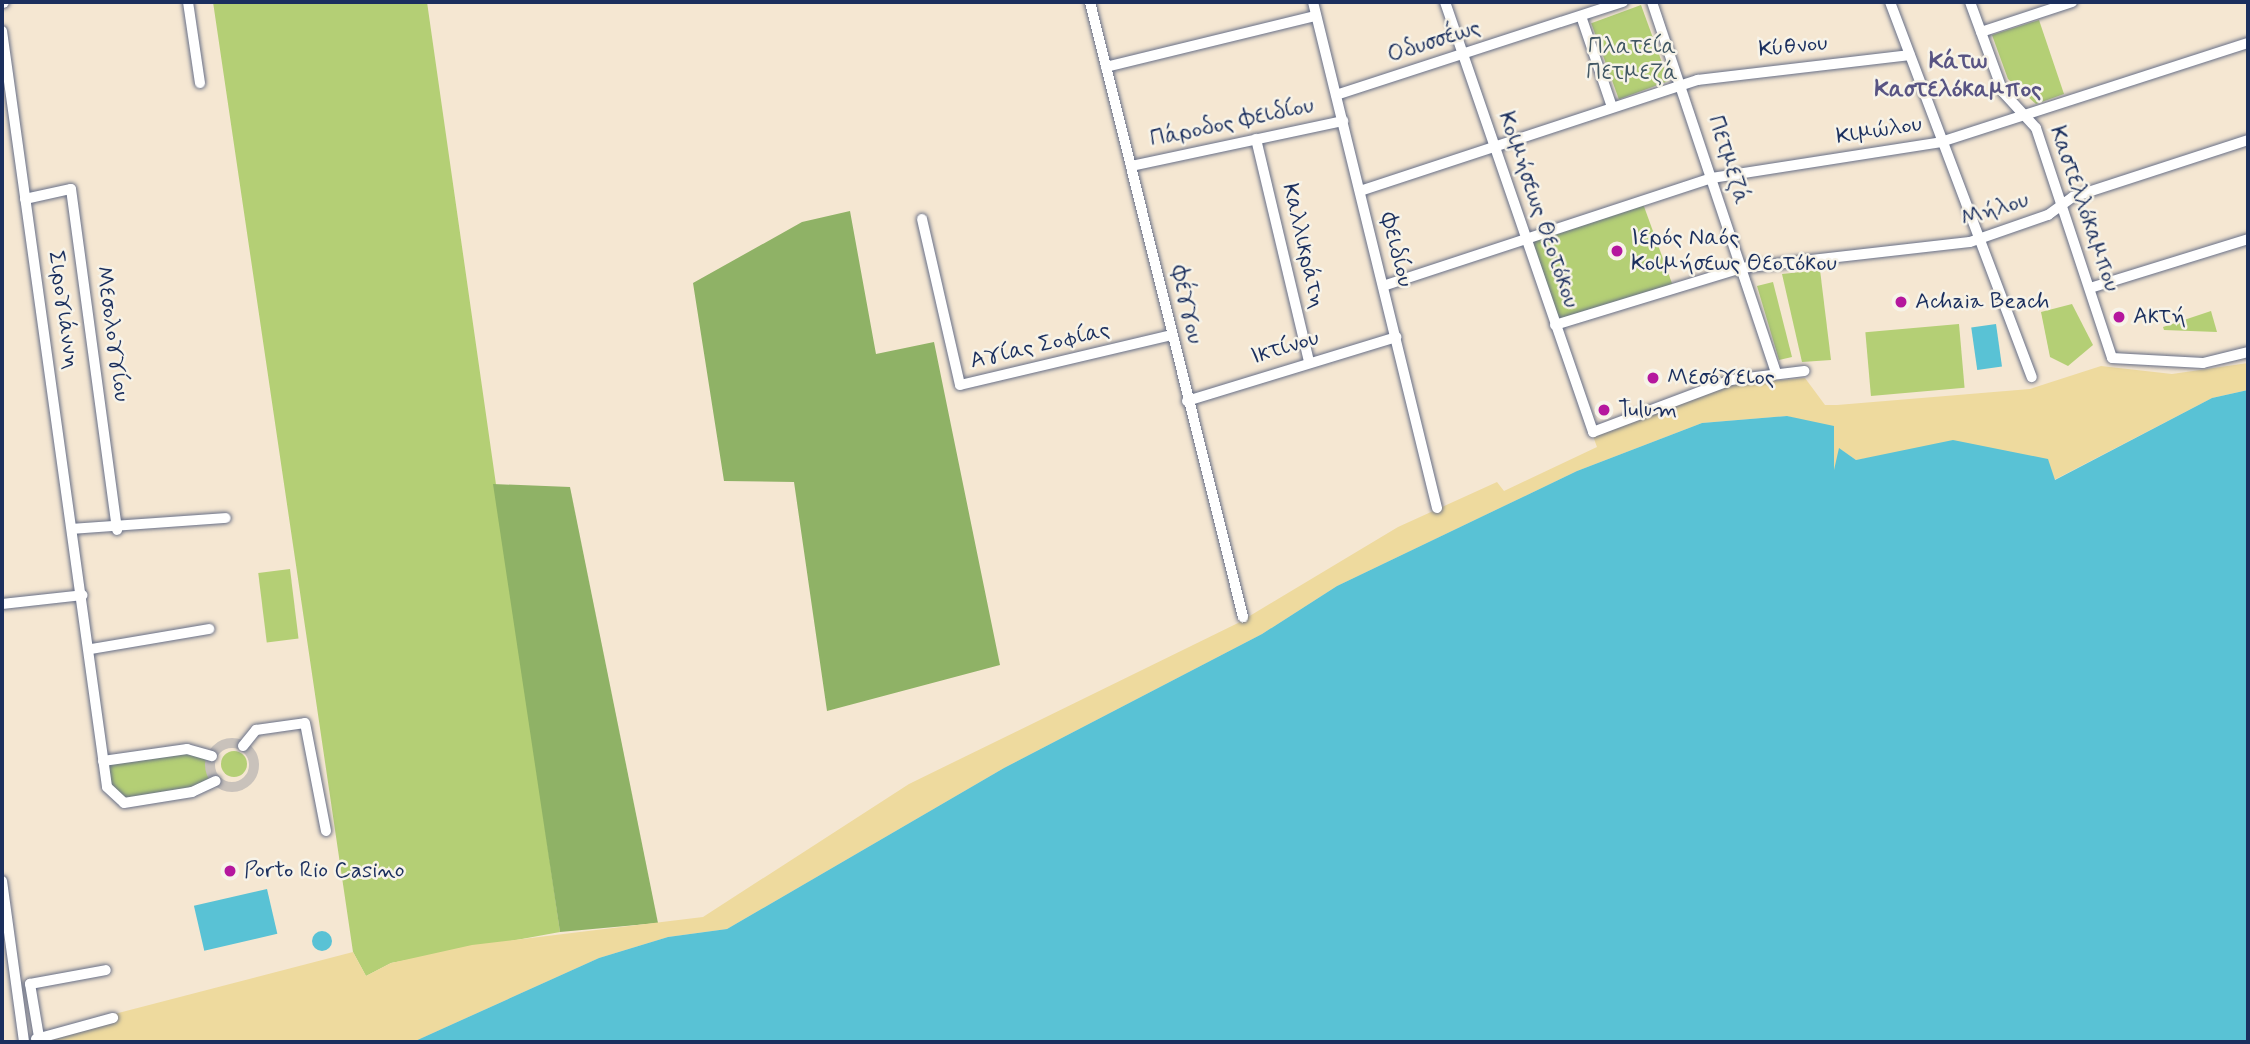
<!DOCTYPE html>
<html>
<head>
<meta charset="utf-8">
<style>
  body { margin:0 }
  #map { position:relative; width:2250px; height:1044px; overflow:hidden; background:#f5e7d2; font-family:Mynerve,sans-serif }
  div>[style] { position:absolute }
  .green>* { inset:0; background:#b4cf75; transform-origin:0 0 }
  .round { border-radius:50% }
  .forest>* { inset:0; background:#8fb266 }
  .sand>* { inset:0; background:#eeda9e }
  .water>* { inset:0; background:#59c2d5; transform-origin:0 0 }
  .minor-tunnel>* { height:10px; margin-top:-5px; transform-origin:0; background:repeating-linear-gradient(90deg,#c9c2bb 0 10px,transparent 0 15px) }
  .minor-tunnel>.ring { margin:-5px; padding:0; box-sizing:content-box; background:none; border:10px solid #c9c2bb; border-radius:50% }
  .roads { filter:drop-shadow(0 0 2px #676f87) drop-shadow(0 0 2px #676f87) }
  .minor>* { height:10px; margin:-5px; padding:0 5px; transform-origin:5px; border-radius:5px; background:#fff }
  .tertiary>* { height:12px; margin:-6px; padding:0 6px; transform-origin:6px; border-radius:6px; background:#fff }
  .dots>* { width:19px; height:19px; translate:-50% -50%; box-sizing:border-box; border:4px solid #f7f3e8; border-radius:50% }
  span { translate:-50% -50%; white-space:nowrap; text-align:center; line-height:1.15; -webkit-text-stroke:5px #f7f3e8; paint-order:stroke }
  .street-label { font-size:23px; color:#1b2f5e }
  .park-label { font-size:23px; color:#415764 }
  .poi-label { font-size:23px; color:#1b2f5e }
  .left { translate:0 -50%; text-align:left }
  .neighbourhood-label { font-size:24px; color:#585483; font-weight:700 }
  .frame { position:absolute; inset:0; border:4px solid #1b2f5e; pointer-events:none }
</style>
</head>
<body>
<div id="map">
  <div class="green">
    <div style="clip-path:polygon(213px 2px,427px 2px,560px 932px,391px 963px,366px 976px,353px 952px)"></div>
    <div style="left:1641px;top:5px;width:81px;height:53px;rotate:70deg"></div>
    <div style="clip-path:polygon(2039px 20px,2064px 94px,2036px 104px,2008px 79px,1992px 35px)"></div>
    <div style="left:1642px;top:201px;width:91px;height:124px;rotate:70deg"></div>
    <div style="clip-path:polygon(1820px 270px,1831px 360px,1802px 362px,1782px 274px)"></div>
    <div style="clip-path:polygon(1773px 282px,1792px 357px,1779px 360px,1757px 286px)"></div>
    <div style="clip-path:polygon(2072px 304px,2093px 345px,2068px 366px,2050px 357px,2041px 312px)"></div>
    <div style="clip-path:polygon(2211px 311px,2217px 332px,2164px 330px,2163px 327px)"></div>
    <div style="left:1959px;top:324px;width:64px;height:94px;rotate:85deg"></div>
    <div style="left:290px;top:569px;width:70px;height:32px;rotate:83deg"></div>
    <div style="clip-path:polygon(187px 749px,211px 759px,213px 777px,192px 792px,114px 799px,103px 761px)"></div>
    <div class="round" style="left:221px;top:751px;width:26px;height:26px"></div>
  </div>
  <div class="forest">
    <div style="clip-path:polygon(850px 211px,876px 354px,934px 342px,1000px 665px,827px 711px,794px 482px,724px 481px,693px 283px,802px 222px)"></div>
    <div style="clip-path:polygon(493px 484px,570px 487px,658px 923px,560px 932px)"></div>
  </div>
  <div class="sand">
    <div style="clip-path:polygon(2248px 363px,2248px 390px,2212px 398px,2054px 480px,2049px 469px,1900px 453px,1856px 460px,1840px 449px,1839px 469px,1833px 470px,1804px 421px,1787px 416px,1702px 423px,1577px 471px,1337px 586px,1262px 634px,1004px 768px,727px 929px,668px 937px,599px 958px,413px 1042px,42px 1042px,99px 1018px,353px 952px,366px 976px,391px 963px,472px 945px,703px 917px,909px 784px,1238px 623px,1398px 527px,1497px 482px,1504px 491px,1597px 447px,1593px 436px,1728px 385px,1805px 378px,1825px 405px,1837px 405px,2030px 389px,2101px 366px,2172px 374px)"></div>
  </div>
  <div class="water">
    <div style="left:1996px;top:324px;width:43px;height:25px;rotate:82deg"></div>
    <div style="clip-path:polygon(2248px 390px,2248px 1042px,413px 1042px,599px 958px,668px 937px,727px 929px,1004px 768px,1262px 634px,1337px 586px,1577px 471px,1702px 423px,1787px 416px,1834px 426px,1834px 470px,1839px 448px,1856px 460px,1953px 440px,2048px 459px,2055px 480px,2212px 398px)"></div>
    <div style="left:267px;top:889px;width:46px;height:75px;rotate:77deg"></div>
    <div class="round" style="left:312px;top:931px;width:20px;height:20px"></div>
  </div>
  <div class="minor-tunnel">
    <div class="ring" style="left:210px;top:743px;width:34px;height:34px"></div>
  </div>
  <div class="roads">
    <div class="minor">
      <div style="left:188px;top:2px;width:82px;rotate:81.6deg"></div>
      <div style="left:1090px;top:2px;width:634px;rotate:76.03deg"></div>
      <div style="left:1313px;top:2px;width:521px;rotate:76.23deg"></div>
      <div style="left:1445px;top:2px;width:455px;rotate:71deg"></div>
      <div style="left:1593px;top:432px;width:147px;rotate:-20.6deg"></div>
      <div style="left:1731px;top:380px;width:74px;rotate:-7deg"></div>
      <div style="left:1652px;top:2px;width:390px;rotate:71.5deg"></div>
      <div style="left:1890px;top:2px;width:401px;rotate:69.3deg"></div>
      <div style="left:1970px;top:2px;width:96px;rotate:69.9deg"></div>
      <div style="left:2003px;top:92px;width:49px;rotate:47.5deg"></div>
      <div style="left:2036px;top:128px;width:242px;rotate:71.7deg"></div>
      <div style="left:2112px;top:358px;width:91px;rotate:3.1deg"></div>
      <div style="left:2203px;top:363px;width:46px;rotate:-13.7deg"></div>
      <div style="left:1581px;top:16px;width:96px;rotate:71.2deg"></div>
      <div style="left:2px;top:31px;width:763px;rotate:82.09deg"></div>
      <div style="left:107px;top:787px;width:23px;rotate:43deg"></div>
      <div style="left:124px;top:803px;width:69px;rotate:-9.2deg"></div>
      <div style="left:192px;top:792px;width:26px;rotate:-25deg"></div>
      <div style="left:1981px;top:32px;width:96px;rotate:-18.2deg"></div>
      <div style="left:1106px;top:67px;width:216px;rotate:-13.7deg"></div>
      <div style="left:1336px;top:95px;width:302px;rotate:-18deg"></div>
      <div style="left:1256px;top:139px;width:229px;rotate:76.6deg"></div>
      <div style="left:1131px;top:166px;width:217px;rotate:-12deg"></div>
      <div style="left:1360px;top:191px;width:356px;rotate:-18.2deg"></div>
      <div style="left:1698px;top:80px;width:213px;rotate:-6.7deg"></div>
      <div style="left:25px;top:199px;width:47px;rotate:-12.3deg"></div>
      <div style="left:71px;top:189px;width:344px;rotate:82.3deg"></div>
      <div style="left:922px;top:219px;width:170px;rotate:77.1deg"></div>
      <div style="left:960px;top:385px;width:217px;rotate:-13.3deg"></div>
      <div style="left:1383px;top:286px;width:346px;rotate:-18.2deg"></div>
      <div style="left:1712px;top:178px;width:232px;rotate:-8.9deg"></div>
      <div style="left:1941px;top:142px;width:323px;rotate:-17.9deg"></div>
      <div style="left:2090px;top:288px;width:165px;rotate:-17.2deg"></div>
      <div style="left:1555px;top:325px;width:195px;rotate:-17deg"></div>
      <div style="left:1741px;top:268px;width:230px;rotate:-6.5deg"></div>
      <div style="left:1970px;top:242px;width:83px;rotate:-19.1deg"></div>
      <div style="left:2048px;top:215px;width:31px;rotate:-36deg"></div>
      <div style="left:2073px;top:197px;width:184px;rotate:-18deg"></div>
      <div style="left:1187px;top:401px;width:219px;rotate:-17deg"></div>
      <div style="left:72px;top:529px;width:154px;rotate:-4.1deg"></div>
      <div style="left:2px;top:604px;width:81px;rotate:-6.3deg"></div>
      <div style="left:91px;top:649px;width:120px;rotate:-9.6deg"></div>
      <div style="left:243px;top:746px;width:21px;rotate:-51deg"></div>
      <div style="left:256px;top:730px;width:49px;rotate:-8.1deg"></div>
      <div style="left:305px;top:723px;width:110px;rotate:79deg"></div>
      <div style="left:103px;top:761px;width:85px;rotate:-8.1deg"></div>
      <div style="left:187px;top:749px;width:26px;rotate:16deg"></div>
      <div style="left:2px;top:881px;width:162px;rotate:82.2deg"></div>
      <div style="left:39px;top:1037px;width:54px;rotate:-99.6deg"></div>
      <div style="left:30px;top:984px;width:77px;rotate:-10.4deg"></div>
      <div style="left:36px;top:1039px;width:80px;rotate:-15.3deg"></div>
    </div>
    <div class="tertiary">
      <div style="left:2px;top:2px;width:1px"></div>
    </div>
  </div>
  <div class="dots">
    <div style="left:1617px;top:251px;background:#b5179e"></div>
    <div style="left:1901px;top:302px;background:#b5179e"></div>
    <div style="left:2119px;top:317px;background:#b5179e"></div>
    <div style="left:1653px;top:378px;background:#b5179e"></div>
    <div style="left:1604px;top:410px;background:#b5179e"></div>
    <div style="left:230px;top:871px;background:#b5179e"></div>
  </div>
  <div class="street-label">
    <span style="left:1434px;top:42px;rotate:-18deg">Οδυσσέως</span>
    <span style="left:1793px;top:47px;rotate:-6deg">Κύθνου</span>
    <span style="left:1232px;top:123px;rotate:-12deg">Πάροδος Φειδίου</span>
    <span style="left:1879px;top:131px;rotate:-9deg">Κιμώλου</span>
    <span style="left:1728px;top:160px;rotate:72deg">Πετμεζά</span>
    <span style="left:2084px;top:209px;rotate:71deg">Καστελλόκαμπου</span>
    <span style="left:1538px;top:210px;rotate:71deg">Κοιμήσεως Θεοτόκου</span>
    <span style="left:1995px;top:210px;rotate:-17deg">Μήλου</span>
    <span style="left:1303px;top:246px;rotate:77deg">Καλλικράτη</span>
    <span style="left:1396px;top:250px;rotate:76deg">Φειδίου</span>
    <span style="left:1186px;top:305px;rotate:77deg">Φέγγου</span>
    <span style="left:63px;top:310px;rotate:82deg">Σιρογιάννη</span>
    <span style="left:112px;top:334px;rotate:82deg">Μεσολογγίου</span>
    <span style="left:1040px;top:346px;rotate:-13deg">Αγίας Σοφίας</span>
    <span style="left:1285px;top:348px;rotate:-17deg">Ικτίνου</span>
  </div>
  <div class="park-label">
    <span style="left:1632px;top:60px">Πλατεία<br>Πετμεζά</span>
  </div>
  <div class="poi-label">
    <span class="left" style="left:1631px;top:251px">Ιερός Ναός<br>Κοιμήσεως Θεοτόκου</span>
    <span class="left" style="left:1915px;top:302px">Achaia Beach</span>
    <span class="left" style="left:2133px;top:317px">Ακτή</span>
    <span class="left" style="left:1667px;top:378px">Μεσόγειος</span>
    <span class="left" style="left:1618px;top:410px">Tulum</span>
    <span class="left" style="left:244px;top:871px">Porto Rio Casino</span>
  </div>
  <div class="neighbourhood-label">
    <span style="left:1958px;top:76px">Κάτω<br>Καστελόκαμπος</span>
  </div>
  <div class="frame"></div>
</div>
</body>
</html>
